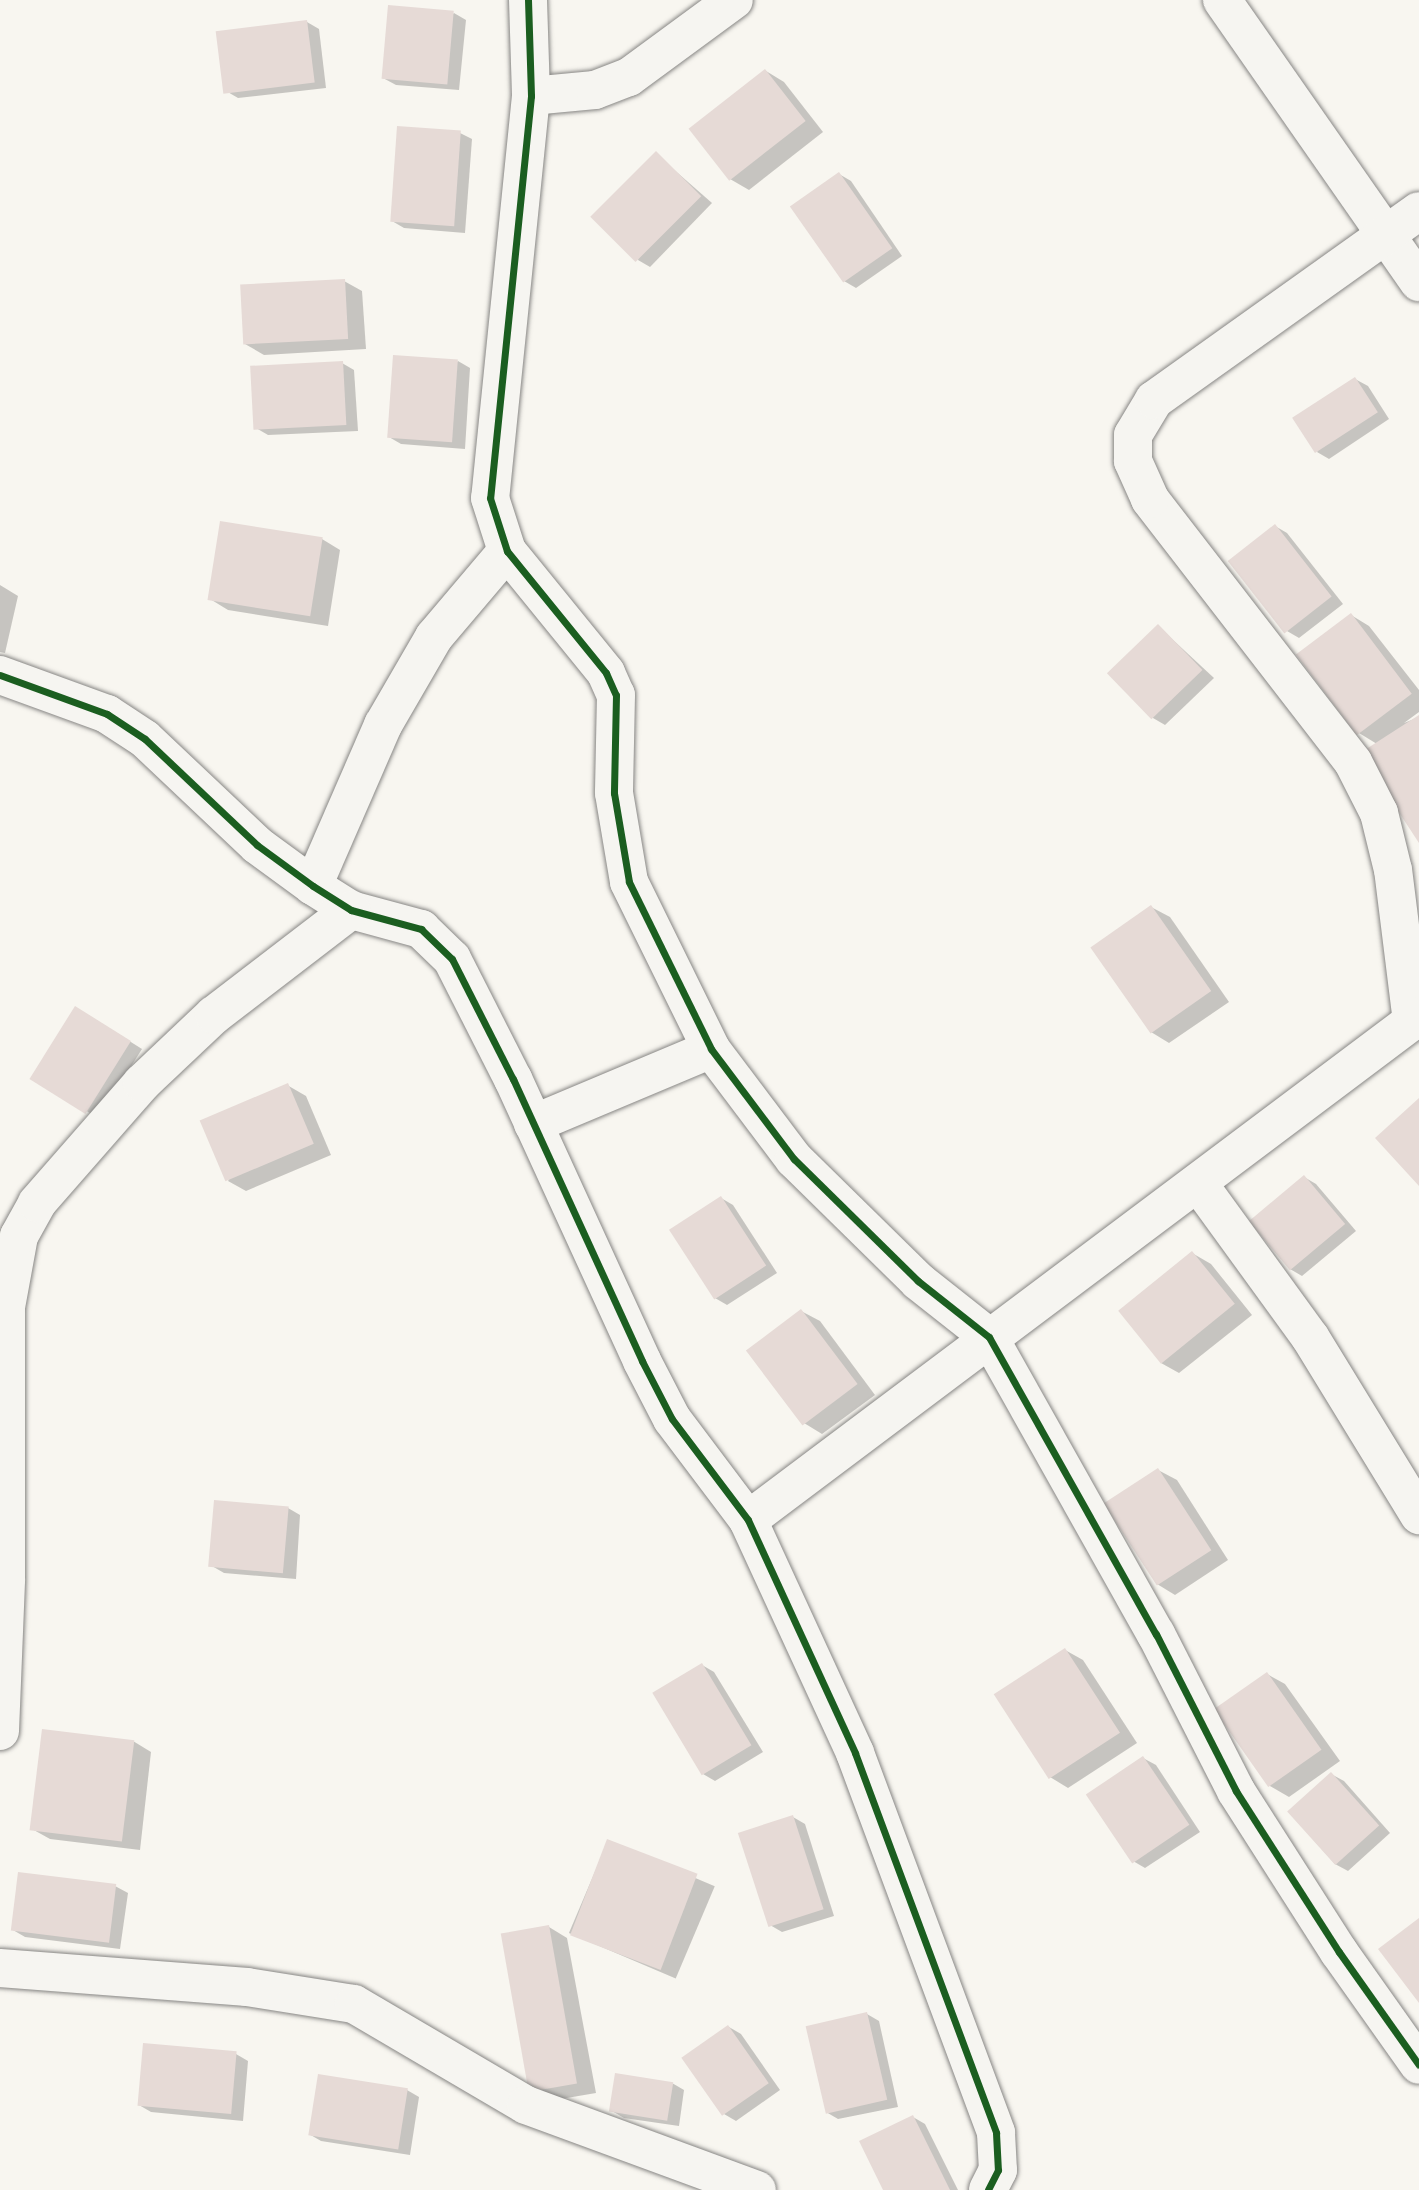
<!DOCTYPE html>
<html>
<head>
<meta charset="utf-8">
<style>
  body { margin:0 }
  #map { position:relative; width:1419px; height:2190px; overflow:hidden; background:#f8f6f0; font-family:Delius,sans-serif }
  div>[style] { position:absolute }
  .shadow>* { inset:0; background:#0003; transform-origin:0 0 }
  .building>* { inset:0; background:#e6dad6; transform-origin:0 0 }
  .roads { filter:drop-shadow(0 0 2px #878684) drop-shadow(0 0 2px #878684) }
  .minor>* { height:38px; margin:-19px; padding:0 19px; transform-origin:19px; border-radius:19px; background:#f6f5f1 }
  .cycleway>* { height:7px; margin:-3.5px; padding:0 3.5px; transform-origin:3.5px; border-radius:3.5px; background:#1b5e20 }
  span { translate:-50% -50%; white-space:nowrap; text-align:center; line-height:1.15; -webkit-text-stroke:6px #fbf7ec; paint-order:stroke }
</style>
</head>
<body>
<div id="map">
  <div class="shadow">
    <div style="clip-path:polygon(454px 13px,466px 20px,459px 90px,396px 85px,383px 78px)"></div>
    <div style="clip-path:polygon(307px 22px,319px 29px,326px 88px,238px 98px,226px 91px)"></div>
    <div style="clip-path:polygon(766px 71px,784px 82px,823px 132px,749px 190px,730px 179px)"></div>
    <div style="clip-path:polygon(460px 133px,472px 139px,465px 233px,404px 228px,392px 221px)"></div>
    <div style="clip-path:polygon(656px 154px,712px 203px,650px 267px,638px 260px)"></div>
    <div style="clip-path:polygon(839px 174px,851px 181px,902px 256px,856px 288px,844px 281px)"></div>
    <div style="clip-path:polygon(344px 281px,362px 291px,366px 349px,264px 355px,245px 344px)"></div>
    <div style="clip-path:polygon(458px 361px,470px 368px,465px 449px,401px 444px,389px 437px)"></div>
    <div style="clip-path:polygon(342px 363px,354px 370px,358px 431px,268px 435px,256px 428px)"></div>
    <div style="clip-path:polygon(1355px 379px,1368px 386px,1389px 419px,1329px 459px,1317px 452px)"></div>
    <div style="clip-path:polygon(1275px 526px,1287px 533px,1343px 604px,1299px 638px,1287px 631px)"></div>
    <div style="clip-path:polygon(322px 539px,340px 550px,328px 626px,228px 610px,210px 599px)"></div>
    <div style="clip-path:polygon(0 585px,18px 596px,5px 653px,0 652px)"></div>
    <div style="clip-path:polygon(1351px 615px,1369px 626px,1419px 690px,1419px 712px,1404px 723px,1419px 717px,1419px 840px,1377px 744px,1359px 733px)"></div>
    <div style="clip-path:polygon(1158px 626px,1214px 678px,1165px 725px,1153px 718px)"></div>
    <div style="clip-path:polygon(1151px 907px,1170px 917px,1229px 1002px,1169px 1043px,1151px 1032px)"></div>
    <div style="clip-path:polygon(88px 1015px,142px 1049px,98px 1118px,33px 1078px)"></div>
    <div style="clip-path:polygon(287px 1085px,306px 1096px,331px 1155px,246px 1191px,228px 1181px)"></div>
    <div style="clip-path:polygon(1304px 1177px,1316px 1184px,1356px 1231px,1302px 1276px,1290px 1269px,1250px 1222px)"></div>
    <div style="clip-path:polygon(721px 1198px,733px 1205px,777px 1273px,727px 1305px,715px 1298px)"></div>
    <div style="clip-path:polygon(1192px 1253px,1211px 1264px,1252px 1315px,1179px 1373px,1161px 1363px)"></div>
    <div style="clip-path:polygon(801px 1311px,820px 1321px,875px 1395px,822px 1434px,804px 1423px)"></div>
    <div style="clip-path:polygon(1158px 1470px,1177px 1480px,1228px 1560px,1175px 1595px,1157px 1584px)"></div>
    <div style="clip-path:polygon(288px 1508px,300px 1515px,296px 1579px,224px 1573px,212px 1566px)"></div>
    <div style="clip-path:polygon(1065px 1650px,1083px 1660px,1137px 1743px,1068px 1788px,1050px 1777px)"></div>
    <div style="clip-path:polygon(702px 1665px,714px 1672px,763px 1752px,715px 1781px,703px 1774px)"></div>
    <div style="clip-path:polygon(1267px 1674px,1285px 1684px,1340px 1761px,1289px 1797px,1270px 1786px)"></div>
    <div style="clip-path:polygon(133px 1741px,151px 1752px,140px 1850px,50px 1839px,32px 1829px)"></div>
    <div style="clip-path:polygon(1143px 1758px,1156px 1765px,1200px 1832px,1145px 1868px,1133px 1861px)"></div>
    <div style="clip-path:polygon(1331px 1774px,1344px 1781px,1390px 1833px,1348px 1871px,1335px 1864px,1289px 1812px)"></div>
    <div style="clip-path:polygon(793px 1817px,805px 1824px,834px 1916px,782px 1932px,770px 1925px)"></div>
    <div style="left:608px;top:1841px;width:116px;height:100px;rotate:23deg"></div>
    <div style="clip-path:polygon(115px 1886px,128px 1893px,120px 1949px,25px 1937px,13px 1930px)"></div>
    <div style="clip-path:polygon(549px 1927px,567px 1938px,596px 2093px,549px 2101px,531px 2091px)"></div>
    <div style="clip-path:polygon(867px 2014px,879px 2021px,898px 2107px,838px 2119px,826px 2112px)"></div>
    <div style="clip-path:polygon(729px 2027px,741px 2034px,780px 2090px,736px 2121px,724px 2114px)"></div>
    <div style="clip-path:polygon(236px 2054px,248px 2061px,243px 2121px,151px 2112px,139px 2105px)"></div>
    <div style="clip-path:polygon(672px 2083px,684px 2090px,679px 2126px,624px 2118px,612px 2111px)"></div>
    <div style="clip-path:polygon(407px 2090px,419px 2097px,410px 2155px,321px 2141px,309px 2134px)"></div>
    <div style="clip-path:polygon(913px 2117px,925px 2124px,958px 2190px,885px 2190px)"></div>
  </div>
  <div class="building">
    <div style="left:388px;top:5px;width:66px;height:74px;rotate:5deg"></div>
    <div style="left:307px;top:20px;width:63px;height:92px;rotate:83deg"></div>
    <div style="left:765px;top:69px;width:66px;height:97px;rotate:52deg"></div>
    <div style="left:397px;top:126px;width:64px;height:96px;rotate:4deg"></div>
    <div style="left:656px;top:151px;width:64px;height:93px;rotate:45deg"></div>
    <div style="left:839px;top:172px;width:93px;height:60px;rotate:55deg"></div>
    <div style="left:345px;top:279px;width:60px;height:105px;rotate:87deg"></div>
    <div style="left:393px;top:355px;width:65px;height:83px;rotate:4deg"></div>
    <div style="left:343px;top:361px;width:64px;height:93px;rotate:87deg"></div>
    <div style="left:1355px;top:377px;width:42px;height:75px;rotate:57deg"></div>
    <div style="left:220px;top:521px;width:104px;height:80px;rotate:9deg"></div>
    <div style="left:1275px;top:524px;width:92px;height:60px;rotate:52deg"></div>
    <div style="left:1351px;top:613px;width:101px;height:69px;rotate:53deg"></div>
    <div style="left:1158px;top:624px;width:64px;height:71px;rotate:46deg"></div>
    <div style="clip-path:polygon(1419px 715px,1419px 843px,1360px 753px)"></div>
    <div style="left:1151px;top:905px;width:105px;height:74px;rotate:55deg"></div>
    <div style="left:75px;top:1006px;width:66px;height:86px;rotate:32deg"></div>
    <div style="left:288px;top:1083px;width:66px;height:96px;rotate:67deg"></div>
    <div style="clip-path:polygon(1419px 1098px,1419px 1186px,1375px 1138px)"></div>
    <div style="left:1304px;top:1175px;width:64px;height:72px;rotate:50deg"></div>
    <div style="left:721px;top:1196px;width:83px;height:62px;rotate:57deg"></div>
    <div style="left:1192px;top:1251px;width:68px;height:95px;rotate:51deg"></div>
    <div style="left:801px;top:1309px;width:94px;height:69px;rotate:53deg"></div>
    <div style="left:1158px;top:1468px;width:98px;height:65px;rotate:57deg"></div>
    <div style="left:214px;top:1500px;width:75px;height:67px;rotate:5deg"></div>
    <div style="left:1065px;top:1648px;width:101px;height:85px;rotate:57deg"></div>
    <div style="left:702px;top:1663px;width:96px;height:58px;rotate:59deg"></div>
    <div style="left:1267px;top:1672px;width:95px;height:65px;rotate:55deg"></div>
    <div style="left:42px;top:1729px;width:93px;height:102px;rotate:7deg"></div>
    <div style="left:1143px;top:1756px;width:83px;height:69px;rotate:56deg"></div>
    <div style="left:1331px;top:1772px;width:72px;height:59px;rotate:48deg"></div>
    <div style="left:793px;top:1815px;width:99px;height:58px;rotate:72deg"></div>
    <div style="left:607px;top:1839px;width:97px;height:103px;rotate:21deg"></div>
    <div style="left:18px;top:1872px;width:99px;height:59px;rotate:7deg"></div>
    <div style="clip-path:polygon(1419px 1918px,1419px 2003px,1378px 1949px)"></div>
    <div style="left:549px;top:1925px;width:161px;height:49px;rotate:80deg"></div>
    <div style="left:867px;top:2012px;width:90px;height:63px;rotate:77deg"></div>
    <div style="left:728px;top:2025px;width:71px;height:57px;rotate:55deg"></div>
    <div style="left:143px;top:2043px;width:94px;height:63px;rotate:5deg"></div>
    <div style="left:615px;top:2073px;width:59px;height:39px;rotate:9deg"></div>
    <div style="left:318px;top:2074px;width:91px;height:62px;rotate:9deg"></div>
    <div style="clip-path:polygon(913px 2115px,950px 2190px,883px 2190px,859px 2141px)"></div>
  </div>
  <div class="roads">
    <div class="minor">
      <div style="left:528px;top:0;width:96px;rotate:88.2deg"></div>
      <div style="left:531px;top:96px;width:404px;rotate:95.8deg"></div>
      <div style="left:490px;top:498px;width:56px;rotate:72.2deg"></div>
      <div style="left:507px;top:551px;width:157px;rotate:50.9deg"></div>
      <div style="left:606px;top:673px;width:24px;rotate:66deg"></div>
      <div style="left:616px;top:695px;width:98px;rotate:91.2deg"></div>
      <div style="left:614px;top:793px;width:90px;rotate:80.4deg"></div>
      <div style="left:629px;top:882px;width:186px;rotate:63.8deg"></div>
      <div style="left:711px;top:1049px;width:138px;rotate:53deg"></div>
      <div style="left:794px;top:1159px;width:174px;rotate:44.5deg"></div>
      <div style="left:918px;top:1281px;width:90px;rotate:38.3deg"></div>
      <div style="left:989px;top:1337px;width:341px;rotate:60.7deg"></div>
      <div style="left:1156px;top:1634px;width:176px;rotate:63deg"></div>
      <div style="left:1236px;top:1791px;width:191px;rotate:57.4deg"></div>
      <div style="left:1339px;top:1952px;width:138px;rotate:54.7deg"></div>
      <div style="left:1222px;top:0;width:344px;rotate:55.1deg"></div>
      <div style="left:531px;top:96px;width:64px;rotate:-5.4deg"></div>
      <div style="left:595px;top:90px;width:36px;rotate:-21deg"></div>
      <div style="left:629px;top:77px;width:130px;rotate:-36.3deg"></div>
      <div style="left:0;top:675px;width:114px;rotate:20deg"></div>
      <div style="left:107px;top:714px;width:45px;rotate:33.3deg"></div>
      <div style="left:145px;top:739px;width:154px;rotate:43.4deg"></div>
      <div style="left:257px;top:845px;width:69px;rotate:36.2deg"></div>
      <div style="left:313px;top:886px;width:45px;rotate:32.3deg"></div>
      <div style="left:351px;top:910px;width:73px;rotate:15.2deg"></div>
      <div style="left:421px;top:929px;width:43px;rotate:44.1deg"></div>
      <div style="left:452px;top:959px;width:135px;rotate:63.1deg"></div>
      <div style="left:513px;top:1079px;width:310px;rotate:65.4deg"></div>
      <div style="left:642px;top:1361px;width:65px;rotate:62.7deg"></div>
      <div style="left:672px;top:1419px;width:126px;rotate:53deg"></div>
      <div style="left:748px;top:1520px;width:256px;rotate:65.3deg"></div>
      <div style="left:855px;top:1753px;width:405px;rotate:69.6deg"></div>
      <div style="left:996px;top:2133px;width:37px;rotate:87deg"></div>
      <div style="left:998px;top:2170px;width:22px;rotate:117deg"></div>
      <div style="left:313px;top:886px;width:176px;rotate:-66.5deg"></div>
      <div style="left:383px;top:725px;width:102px;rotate:-59.9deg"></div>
      <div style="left:434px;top:637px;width:113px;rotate:-49.7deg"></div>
      <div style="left:1412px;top:1022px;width:153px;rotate:-97.1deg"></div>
      <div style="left:1393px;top:870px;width:59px;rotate:-103.8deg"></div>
      <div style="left:1379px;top:813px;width:57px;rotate:-117deg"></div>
      <div style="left:1353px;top:762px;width:332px;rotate:-127.7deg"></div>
      <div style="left:1150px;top:499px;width:42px;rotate:-114.1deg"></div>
      <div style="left:1133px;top:461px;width:26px;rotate:-90deg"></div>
      <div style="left:1133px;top:435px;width:41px;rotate:-59deg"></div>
      <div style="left:1154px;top:400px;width:325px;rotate:-35.5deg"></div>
      <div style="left:533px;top:1124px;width:193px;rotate:-22.8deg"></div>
      <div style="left:1198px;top:1183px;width:190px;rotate:54deg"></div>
      <div style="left:1310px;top:1337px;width:209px;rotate:58.5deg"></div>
      <div style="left:748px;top:1520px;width:839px;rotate:-36.91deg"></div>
      <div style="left:0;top:1731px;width:152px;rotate:-87.7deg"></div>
      <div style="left:6px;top:1579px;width:272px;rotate:-90deg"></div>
      <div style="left:6px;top:1307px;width:72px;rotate:-79.6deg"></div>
      <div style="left:19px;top:1236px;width:38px;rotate:-61deg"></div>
      <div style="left:37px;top:1203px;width:159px;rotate:-48.8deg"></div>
      <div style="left:142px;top:1083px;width:99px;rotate:-43.4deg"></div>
      <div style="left:214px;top:1015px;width:173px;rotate:-37.5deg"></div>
      <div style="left:0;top:1968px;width:248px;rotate:4.4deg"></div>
      <div style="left:247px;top:1987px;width:108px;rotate:9deg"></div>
      <div style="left:354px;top:2004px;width:199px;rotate:30.4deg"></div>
      <div style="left:526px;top:2105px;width:246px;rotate:20.2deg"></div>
    </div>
  </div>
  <div class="cycleway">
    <div style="left:528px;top:0;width:96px;rotate:88.2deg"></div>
    <div style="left:531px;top:96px;width:404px;rotate:95.8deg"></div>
    <div style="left:490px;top:498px;width:56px;rotate:72.2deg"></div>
    <div style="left:507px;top:551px;width:157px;rotate:50.9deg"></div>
    <div style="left:606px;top:673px;width:24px;rotate:66deg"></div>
    <div style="left:616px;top:695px;width:98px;rotate:91.2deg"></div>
    <div style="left:614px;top:793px;width:90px;rotate:80.4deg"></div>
    <div style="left:629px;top:882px;width:186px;rotate:63.8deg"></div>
    <div style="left:711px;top:1049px;width:138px;rotate:53deg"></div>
    <div style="left:794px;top:1159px;width:174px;rotate:44.5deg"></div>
    <div style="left:918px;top:1281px;width:90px;rotate:38.3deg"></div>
    <div style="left:989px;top:1337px;width:341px;rotate:60.7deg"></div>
    <div style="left:1156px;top:1634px;width:176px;rotate:63deg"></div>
    <div style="left:1236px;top:1791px;width:191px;rotate:57.4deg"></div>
    <div style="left:1339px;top:1952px;width:138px;rotate:54.7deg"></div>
    <div style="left:0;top:675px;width:114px;rotate:20deg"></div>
    <div style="left:107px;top:714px;width:45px;rotate:33.3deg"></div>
    <div style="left:145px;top:739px;width:154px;rotate:43.4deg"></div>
    <div style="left:257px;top:845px;width:69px;rotate:36.2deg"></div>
    <div style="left:313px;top:886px;width:45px;rotate:32.3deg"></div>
    <div style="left:351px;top:910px;width:73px;rotate:15.2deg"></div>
    <div style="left:421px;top:929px;width:43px;rotate:44.1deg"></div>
    <div style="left:452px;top:959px;width:135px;rotate:63.1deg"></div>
    <div style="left:513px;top:1079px;width:310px;rotate:65.4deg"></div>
    <div style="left:642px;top:1361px;width:65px;rotate:62.7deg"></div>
    <div style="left:672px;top:1419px;width:126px;rotate:53deg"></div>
    <div style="left:748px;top:1520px;width:256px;rotate:65.3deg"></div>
    <div style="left:855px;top:1753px;width:405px;rotate:69.6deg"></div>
    <div style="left:996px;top:2133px;width:37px;rotate:87deg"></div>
    <div style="left:998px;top:2170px;width:22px;rotate:117deg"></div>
  </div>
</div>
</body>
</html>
